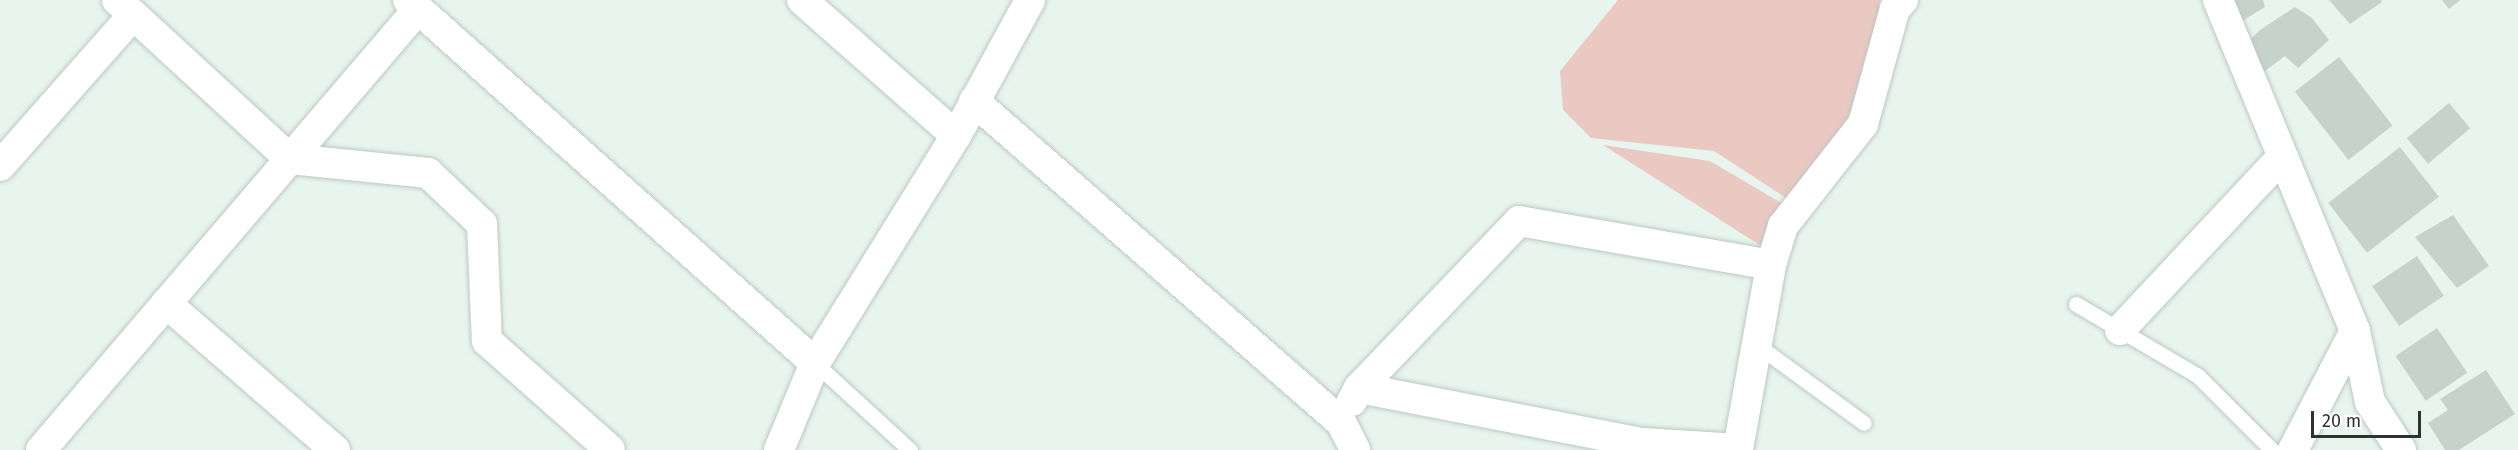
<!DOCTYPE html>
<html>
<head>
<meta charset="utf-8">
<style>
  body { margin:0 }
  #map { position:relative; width:2518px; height:450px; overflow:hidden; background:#e8f5ef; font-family:"Fira Sans",sans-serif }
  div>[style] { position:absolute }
  .green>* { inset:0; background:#ebc9c3 }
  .building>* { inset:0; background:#c6d3cc; transform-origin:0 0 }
  .roads { filter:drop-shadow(0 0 2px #bcc9c3) drop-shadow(0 0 2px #bcc9c3) }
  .lane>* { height:15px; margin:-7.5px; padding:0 7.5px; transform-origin:7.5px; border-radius:7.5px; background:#fff }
  .street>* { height:30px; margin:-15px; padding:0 15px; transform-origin:15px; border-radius:15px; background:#fff }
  span { translate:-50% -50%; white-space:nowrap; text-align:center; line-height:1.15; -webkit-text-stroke:4.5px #fff; paint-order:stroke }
  .scale { position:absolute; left:2311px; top:411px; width:110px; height:27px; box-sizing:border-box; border:3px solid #2e3331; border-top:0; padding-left:8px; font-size:18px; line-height:21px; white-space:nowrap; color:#2e3331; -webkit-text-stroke:4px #fff; paint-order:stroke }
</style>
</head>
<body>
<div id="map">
  <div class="green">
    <div style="clip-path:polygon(1618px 0,1880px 0,1863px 124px,1800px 207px,1714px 151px,1591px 138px,1563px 110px,1560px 71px)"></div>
    <div style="clip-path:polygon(1603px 145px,1710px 161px,1788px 207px,1769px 251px)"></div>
  </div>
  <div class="building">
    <div style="clip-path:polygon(2219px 0,2263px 0,2265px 7px,2234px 26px)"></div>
    <div style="clip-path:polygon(2329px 0,2381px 0,2382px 2px,2350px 24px)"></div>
    <div style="clip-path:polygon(2442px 0,2460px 0,2449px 9px)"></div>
    <div style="clip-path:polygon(2295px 7px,2312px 18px,2329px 40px,2298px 68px,2285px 56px,2254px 79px,2239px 50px,2260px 30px)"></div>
    <div style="left:2339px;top:57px;width:87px;height:56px;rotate:52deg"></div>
    <div style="left:2449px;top:103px;width:33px;height:55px;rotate:50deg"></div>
    <div style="left:2400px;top:147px;width:63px;height:91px;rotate:52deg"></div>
    <div style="clip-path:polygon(2453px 215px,2489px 266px,2457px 288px,2415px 237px)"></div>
    <div style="left:2417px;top:256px;width:48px;height:54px;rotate:56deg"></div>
    <div style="left:2437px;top:328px;width:54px;height:50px;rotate:56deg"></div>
    <div style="clip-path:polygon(2486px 370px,2515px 414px,2459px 450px,2445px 450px,2428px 423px,2448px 410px,2440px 399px)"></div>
  </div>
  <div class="roads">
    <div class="lane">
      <div style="left:2076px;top:304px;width:142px;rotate:30.5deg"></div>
      <div style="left:2198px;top:376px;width:105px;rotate:45deg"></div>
      <div style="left:1757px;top:345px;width:132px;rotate:36.1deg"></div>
      <div style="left:815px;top:363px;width:129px;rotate:42.5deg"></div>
    </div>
    <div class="street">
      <div style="left:117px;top:0;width:235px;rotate:42.6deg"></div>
      <div style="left:290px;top:159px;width:139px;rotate:5.8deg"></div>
      <div style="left:428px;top:173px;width:74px;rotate:43.4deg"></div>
      <div style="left:482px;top:224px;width:117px;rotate:87.6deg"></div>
      <div style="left:487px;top:341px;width:164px;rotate:41.5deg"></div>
      <div style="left:408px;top:0;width:545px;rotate:41.73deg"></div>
      <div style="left:802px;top:0;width:205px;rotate:41.4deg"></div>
      <div style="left:2218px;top:0;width:358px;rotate:67.5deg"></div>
      <div style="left:2355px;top:331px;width:73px;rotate:78.1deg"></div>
      <div style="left:2370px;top:402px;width:57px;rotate:57.1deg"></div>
      <div style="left:974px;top:101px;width:488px;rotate:41.2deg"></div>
      <div style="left:1341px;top:422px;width:31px;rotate:63deg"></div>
      <div style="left:0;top:166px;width:201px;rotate:-48.6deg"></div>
      <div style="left:166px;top:303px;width:224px;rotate:41deg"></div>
      <div style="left:2120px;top:330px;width:236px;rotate:-46.9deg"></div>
      <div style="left:1359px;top:388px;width:231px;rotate:-46.2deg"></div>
      <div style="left:1519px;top:221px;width:256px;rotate:9.9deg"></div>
      <div style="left:1352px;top:401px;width:15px;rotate:-62deg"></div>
      <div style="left:1359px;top:388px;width:289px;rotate:11deg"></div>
      <div style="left:1643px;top:443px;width:7px;rotate:90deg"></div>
      <div style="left:1643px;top:443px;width:95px;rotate:3.6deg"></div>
      <div style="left:1738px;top:449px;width:187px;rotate:-79.8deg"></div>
      <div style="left:1771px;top:265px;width:41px;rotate:-72.9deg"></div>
      <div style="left:1783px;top:226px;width:130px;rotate:-51.9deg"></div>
      <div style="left:1863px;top:124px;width:119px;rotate:-74.5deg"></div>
      <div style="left:1895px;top:9px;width:12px;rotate:-48deg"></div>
      <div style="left:41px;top:450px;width:580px;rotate:-49.47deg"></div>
      <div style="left:779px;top:450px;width:94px;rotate:-67.5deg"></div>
      <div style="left:815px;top:363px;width:267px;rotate:-58.2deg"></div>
      <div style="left:956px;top:136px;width:155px;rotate:-61.4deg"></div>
      <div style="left:2293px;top:450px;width:134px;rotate:-62.5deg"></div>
    </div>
  </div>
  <div class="scale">20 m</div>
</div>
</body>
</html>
